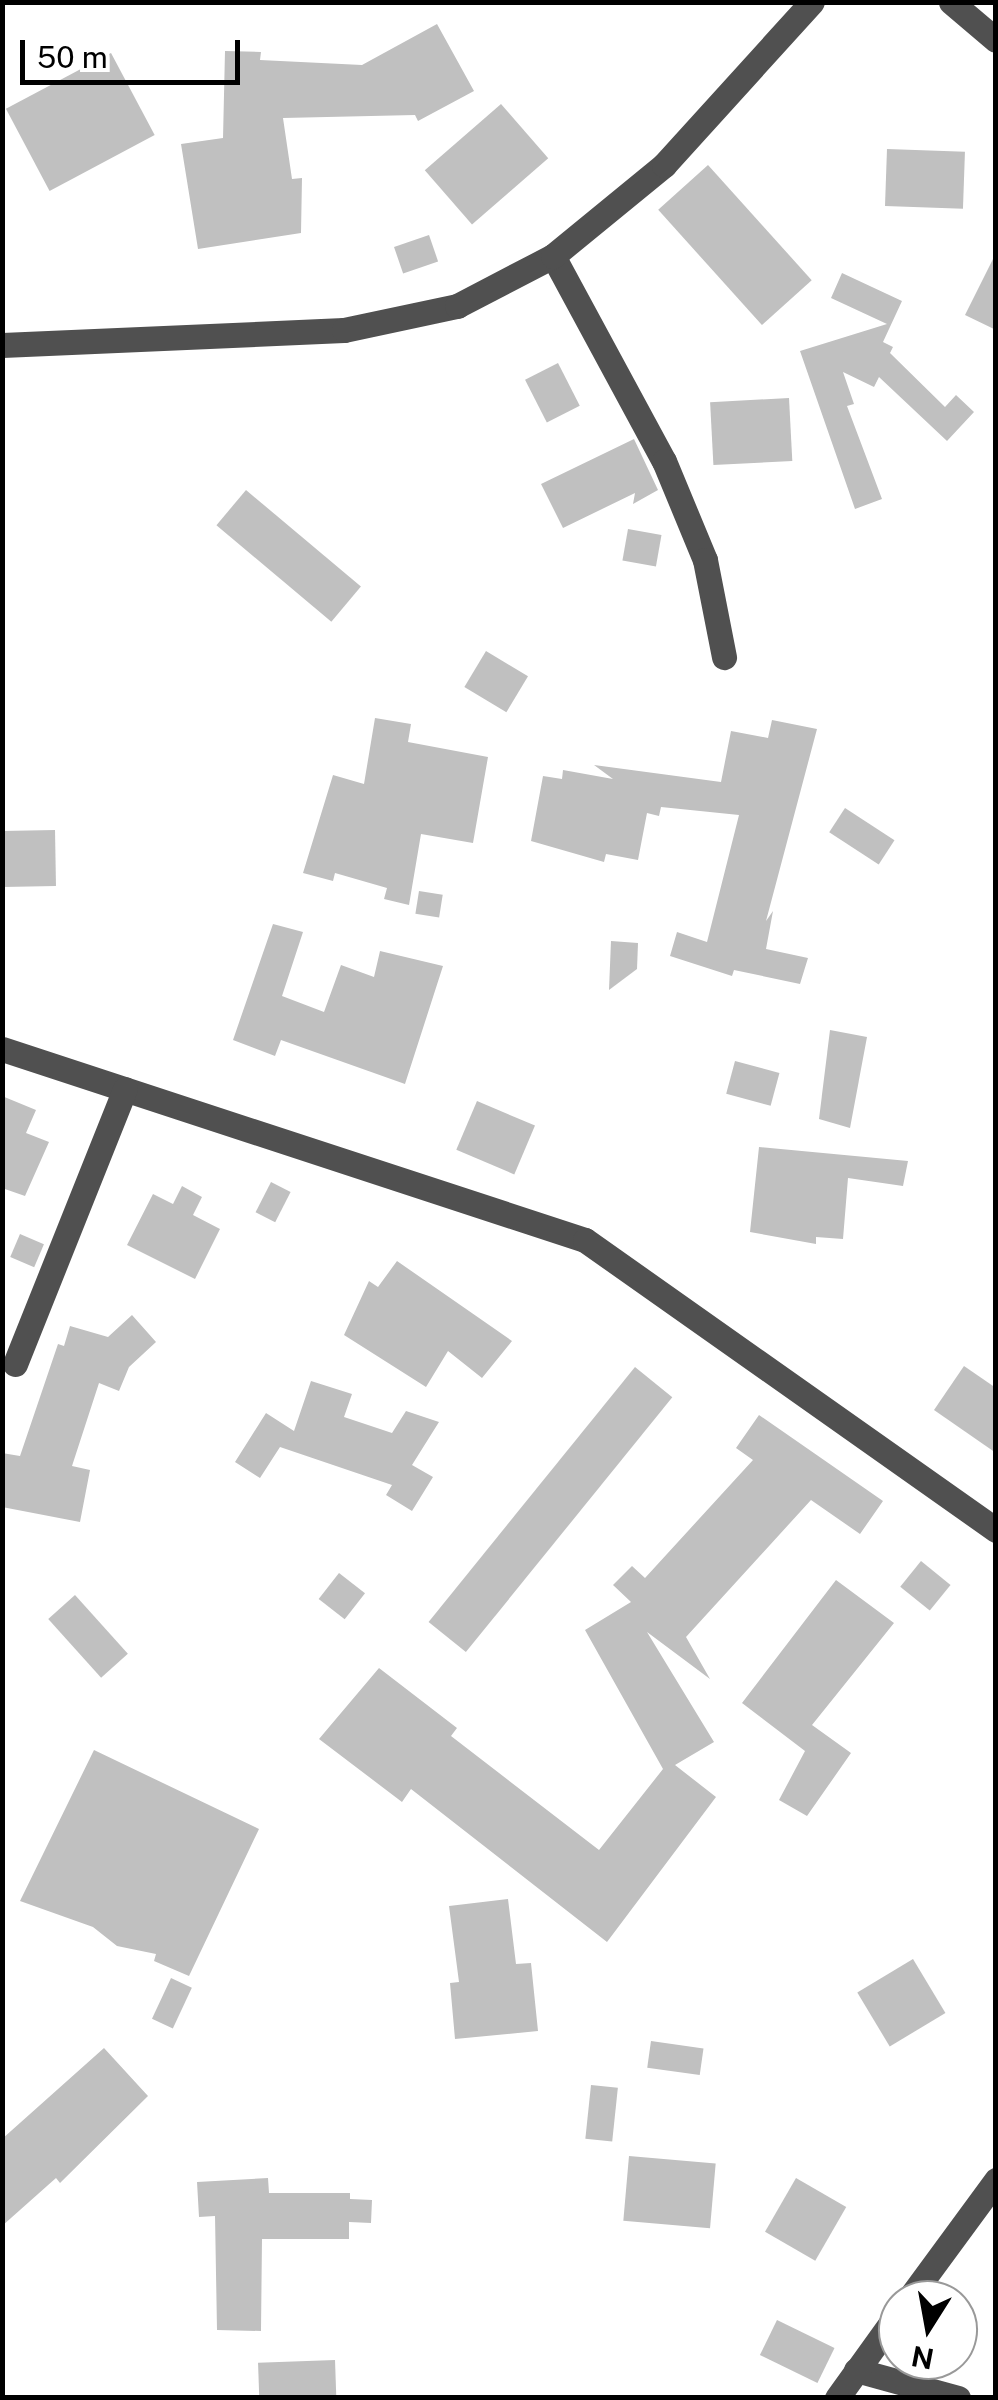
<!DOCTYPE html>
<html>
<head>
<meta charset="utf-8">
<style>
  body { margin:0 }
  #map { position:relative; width:998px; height:2400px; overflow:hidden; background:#fff; font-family:"Public Sans",sans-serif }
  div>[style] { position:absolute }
  .building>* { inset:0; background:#c0c0c0; transform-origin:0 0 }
  .minor>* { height:25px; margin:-12.5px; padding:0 12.5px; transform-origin:12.5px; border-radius:12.5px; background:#505050 }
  span { translate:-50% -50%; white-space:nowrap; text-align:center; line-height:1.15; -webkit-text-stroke:9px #fff; paint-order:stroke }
  .frame { position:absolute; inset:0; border:5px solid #000; pointer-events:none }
  .north { position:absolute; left:878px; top:2280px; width:100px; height:100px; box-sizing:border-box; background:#fff; border:2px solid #999; border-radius:50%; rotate:191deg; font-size:28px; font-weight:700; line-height:40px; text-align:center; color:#000 }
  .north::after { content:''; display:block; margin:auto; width:35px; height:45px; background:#000; clip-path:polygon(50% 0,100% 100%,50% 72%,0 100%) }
  .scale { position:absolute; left:20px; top:40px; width:220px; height:45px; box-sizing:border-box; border:5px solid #000; border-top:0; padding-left:12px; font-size:30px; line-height:35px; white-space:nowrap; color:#000; -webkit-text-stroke:8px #fff; paint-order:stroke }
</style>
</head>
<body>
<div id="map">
  <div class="building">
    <div style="clip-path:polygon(437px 24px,474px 91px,418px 121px,415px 115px,283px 118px,292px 179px,302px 178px,301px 233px,198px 249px,181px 144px,223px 138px,225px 51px,261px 52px,260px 60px,362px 65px)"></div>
    <div style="left:111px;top:53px;width:93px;height:119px;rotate:62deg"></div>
    <div style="left:501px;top:104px;width:72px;height:101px;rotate:49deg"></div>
    <div style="left:887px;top:149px;width:78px;height:57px;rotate:2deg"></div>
    <div style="left:708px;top:165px;width:155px;height:67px;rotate:48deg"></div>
    <div style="left:429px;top:235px;width:28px;height:37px;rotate:71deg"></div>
    <div style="clip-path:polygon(996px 253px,996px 330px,965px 315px)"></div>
    <div style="clip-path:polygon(842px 273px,902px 301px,883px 342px,893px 347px,890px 353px,945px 407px,956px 395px,974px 412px,947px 441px,879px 377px,874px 387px,843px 372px,854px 404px,847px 406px,882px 499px,855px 509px,800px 351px,887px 324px,831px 298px)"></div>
    <div style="left:558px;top:363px;width:48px;height:37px;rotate:63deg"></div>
    <div style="left:789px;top:398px;width:63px;height:79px;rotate:87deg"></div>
    <div style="clip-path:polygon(634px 439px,658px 490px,633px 504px,635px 493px,563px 528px,541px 484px)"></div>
    <div style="left:246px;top:490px;width:150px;height:46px;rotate:40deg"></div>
    <div style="left:628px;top:529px;width:34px;height:32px;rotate:10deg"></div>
    <div style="left:486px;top:651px;width:49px;height:42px;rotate:31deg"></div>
    <div style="clip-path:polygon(375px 718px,411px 724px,408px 742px,488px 757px,473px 843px,421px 834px,409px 905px,384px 899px,387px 888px,335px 873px,333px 881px,303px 873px,333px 775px,364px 784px)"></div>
    <div style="clip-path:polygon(772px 720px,817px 729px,766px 921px,773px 911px,766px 949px,808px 958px,800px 984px,734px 970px,732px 976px,670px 956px,677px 932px,707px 942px,739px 815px,661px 807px,659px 816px,647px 813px,638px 860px,606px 854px,604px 862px,531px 841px,543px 776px,562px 779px,563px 770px,613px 779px,594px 765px,721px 782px,731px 731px,768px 738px)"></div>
    <div style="left:845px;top:808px;width:59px;height:29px;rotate:33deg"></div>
    <div style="left:55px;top:830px;width:56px;height:53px;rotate:89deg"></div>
    <div style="left:419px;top:891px;width:24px;height:23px;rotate:9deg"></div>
    <div style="clip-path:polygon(273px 924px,303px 932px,282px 996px,324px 1012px,341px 965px,374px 977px,380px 951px,443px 966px,405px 1084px,281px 1040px,275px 1056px,233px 1040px)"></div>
    <div style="clip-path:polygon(611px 941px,638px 943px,637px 969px,609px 990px)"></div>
    <div style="clip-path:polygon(830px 1030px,867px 1037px,850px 1128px,819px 1119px)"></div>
    <div style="left:735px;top:1061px;width:46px;height:34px;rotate:15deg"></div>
    <div style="clip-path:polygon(2px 1096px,36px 1110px,26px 1133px,49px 1142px,25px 1196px,2px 1188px)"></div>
    <div style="left:477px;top:1101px;width:63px;height:53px;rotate:23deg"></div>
    <div style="clip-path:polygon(759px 1147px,908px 1161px,903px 1186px,848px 1178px,843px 1239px,816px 1237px,816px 1244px,750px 1232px)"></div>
    <div style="left:271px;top:1182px;width:22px;height:34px;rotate:27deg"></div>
    <div style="clip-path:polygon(182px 1186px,202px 1197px,193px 1215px,220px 1229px,195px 1279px,127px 1245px,153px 1194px,173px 1204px)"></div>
    <div style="left:20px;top:1234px;width:26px;height:25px;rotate:23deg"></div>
    <div style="clip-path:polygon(397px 1261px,512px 1341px,482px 1378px,448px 1351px,426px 1387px,344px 1335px,369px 1281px,378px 1287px)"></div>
    <div style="clip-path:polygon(132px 1315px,156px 1342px,129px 1367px,119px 1391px,99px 1383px,72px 1466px,90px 1470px,80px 1522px,2px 1507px,2px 1453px,20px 1456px,58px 1344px,64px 1346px,70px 1326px,108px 1337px)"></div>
    <div style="clip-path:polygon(964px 1366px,996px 1388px,996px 1453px,934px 1410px)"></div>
    <div style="left:635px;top:1367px;width:48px;height:328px;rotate:39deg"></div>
    <div style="clip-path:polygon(311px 1381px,352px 1394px,344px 1417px,392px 1433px,406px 1411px,439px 1422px,412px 1465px,433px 1477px,412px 1511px,386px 1495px,392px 1485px,280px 1447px,260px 1478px,235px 1462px,266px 1413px,294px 1431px)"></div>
    <div style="clip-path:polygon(759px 1415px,883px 1501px,860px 1534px,811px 1500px,686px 1637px,710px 1679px,647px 1632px,714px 1742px,675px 1765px,716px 1797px,607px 1942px,411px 1789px,402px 1802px,319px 1739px,379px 1668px,457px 1728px,451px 1736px,599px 1850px,663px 1769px,585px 1630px,631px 1602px,613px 1585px,632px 1566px,645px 1578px,753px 1460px,736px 1448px)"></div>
    <div style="left:921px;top:1561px;width:38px;height:33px;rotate:39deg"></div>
    <div style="left:339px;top:1573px;width:33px;height:33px;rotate:38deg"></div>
    <div style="clip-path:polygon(836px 1580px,894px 1623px,812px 1725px,851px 1753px,807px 1816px,779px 1800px,805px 1751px,742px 1703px)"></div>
    <div style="left:75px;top:1595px;width:79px;height:36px;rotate:48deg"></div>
    <div style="clip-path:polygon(94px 1750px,259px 1829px,189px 1976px,154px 1961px,156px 1954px,117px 1946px,93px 1927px,20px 1901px)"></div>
    <div style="clip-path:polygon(508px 1899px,516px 1964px,531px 1963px,538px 2031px,455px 2039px,450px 1983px,459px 1982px,449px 1906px)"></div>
    <div style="left:913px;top:1959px;width:63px;height:65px;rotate:59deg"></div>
    <div style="left:171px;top:1978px;width:23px;height:45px;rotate:25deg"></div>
    <div style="left:651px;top:2041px;width:53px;height:27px;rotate:8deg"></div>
    <div style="clip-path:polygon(104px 2048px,148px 2096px,60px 2183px,56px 2178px,2px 2226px,2px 2139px)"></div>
    <div style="left:591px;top:2085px;width:27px;height:54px;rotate:6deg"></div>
    <div style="left:629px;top:2156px;width:87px;height:65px;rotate:5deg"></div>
    <div style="clip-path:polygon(268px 2178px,269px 2193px,350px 2193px,350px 2199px,372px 2200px,371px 2223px,349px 2222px,349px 2239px,262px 2239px,261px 2331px,217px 2330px,215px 2216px,199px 2217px,197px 2182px)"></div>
    <div style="left:796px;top:2178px;width:58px;height:62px;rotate:30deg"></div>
    <div style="left:777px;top:2320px;width:64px;height:39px;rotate:26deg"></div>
    <div style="left:335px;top:2360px;width:38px;height:77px;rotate:88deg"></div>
  </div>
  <div class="minor">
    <div style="left:951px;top:2px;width:59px;rotate:40.2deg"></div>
    <div style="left:553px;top:256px;width:233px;rotate:61.6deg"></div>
    <div style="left:664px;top:461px;width:107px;rotate:67.5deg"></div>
    <div style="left:705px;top:560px;width:99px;rotate:78.9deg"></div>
    <div style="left:2px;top:345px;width:342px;rotate:-2.5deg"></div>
    <div style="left:344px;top:330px;width:116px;rotate:-12deg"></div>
    <div style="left:457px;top:306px;width:108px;rotate:-27.5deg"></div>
    <div style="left:553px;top:256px;width:144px;rotate:-39.3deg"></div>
    <div style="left:664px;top:165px;width:220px;rotate:-47.8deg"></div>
    <div style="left:2px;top:1049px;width:613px;rotate:18.14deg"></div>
    <div style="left:585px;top:1240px;width:503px;rotate:35.21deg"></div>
    <div style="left:15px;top:1364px;width:296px;rotate:-68.2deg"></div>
    <div style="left:908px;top:2300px;width:149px;rotate:-53.7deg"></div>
    <div style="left:856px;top:2370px;width:106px;rotate:15.4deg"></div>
    <div style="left:837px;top:2398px;width:105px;rotate:-54.3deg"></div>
  </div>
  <div class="frame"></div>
  <div class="north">N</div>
  <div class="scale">50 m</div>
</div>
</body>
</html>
